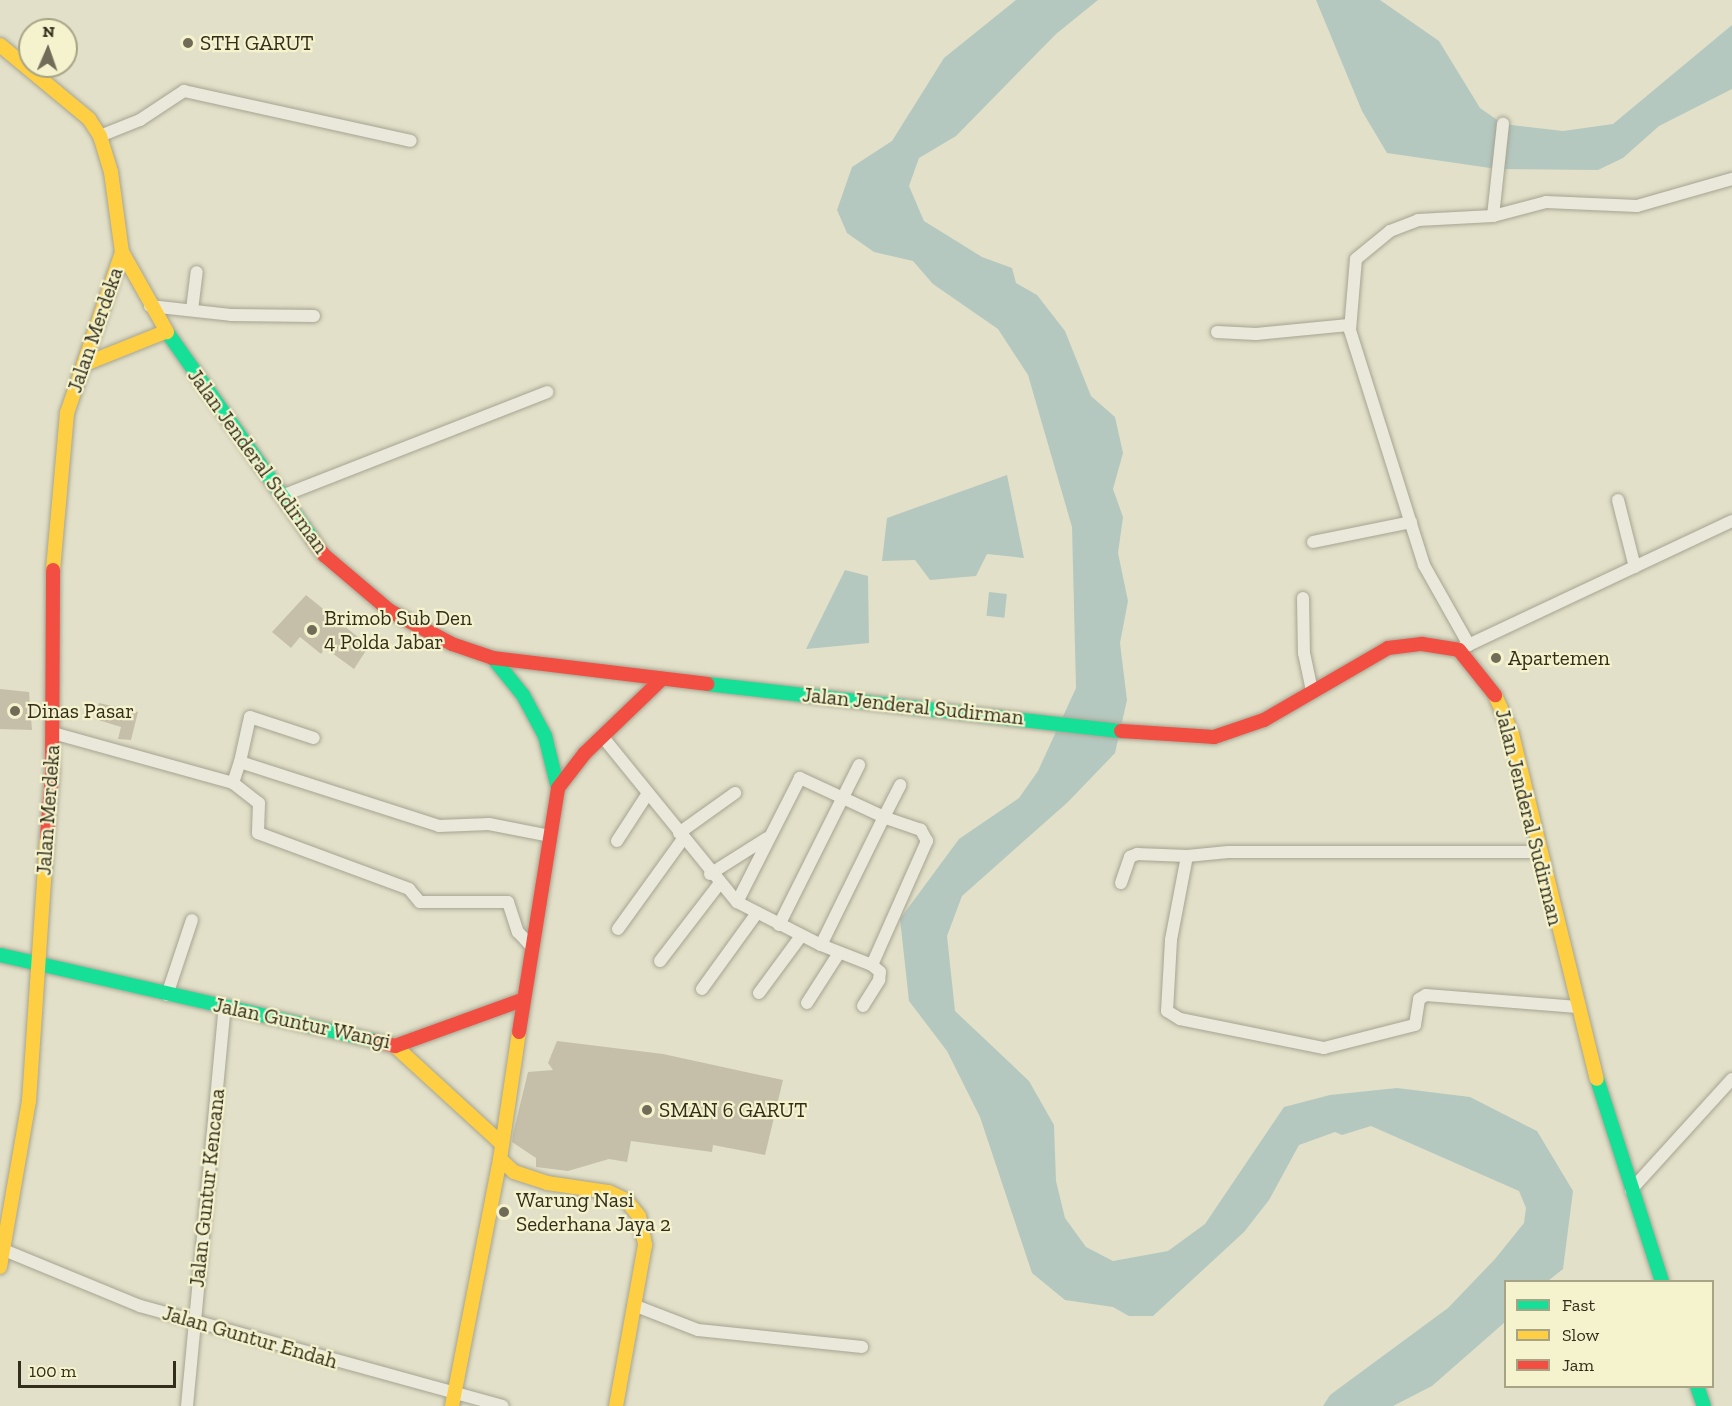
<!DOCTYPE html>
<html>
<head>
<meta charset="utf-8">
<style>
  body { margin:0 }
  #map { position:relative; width:1732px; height:1406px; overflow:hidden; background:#e2e0c8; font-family:"Zilla Slab",serif }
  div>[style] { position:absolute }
  .water>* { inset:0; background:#b4c8c0; transform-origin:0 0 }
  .building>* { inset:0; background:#c5bfa9 }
  .roads { filter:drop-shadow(0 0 2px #a6a492) drop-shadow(0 0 2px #a6a492) }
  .street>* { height:12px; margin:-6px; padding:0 6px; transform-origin:6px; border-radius:6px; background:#eae8da }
  .fast>* { height:14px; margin:-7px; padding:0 7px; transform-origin:7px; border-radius:7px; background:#16e098 }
  .slow>* { height:14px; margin:-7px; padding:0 7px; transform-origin:7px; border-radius:7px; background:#ffcf43 }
  .jam>* { height:14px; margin:-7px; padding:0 7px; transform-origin:7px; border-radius:7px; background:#f24e42 }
  .dots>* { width:16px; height:16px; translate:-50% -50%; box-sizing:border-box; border:3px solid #f4f3cd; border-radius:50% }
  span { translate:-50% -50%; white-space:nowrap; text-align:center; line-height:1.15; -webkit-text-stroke:4.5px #f4f3cd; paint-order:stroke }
  .poi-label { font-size:21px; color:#332d1b }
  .left { translate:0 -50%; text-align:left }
  .street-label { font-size:21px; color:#332d1b }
  .legend { position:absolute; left:1504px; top:1280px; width:210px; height:108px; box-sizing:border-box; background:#f4f3cd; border:2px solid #a7a486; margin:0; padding:8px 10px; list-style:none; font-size:18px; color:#332d1b }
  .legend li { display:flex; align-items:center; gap:12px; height:30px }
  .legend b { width:30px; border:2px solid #a7a486 }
  .north { position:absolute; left:18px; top:18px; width:60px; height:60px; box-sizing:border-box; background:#f4f3cd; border:2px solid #a7a486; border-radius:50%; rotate:2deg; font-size:16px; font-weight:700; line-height:24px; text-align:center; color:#332d1b }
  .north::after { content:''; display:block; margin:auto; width:21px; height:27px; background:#706c58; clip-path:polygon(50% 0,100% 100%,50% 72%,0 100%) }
  .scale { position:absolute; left:18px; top:1361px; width:158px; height:27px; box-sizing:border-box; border:3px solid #332d1b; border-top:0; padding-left:8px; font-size:18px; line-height:21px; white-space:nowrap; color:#332d1b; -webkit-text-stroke:4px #f4f3cd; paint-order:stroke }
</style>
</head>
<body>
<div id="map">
  <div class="water">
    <div style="clip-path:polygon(1016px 0,1098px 0,1056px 34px,956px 136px,919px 158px,909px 186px,924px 221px,982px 257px,1012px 268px,1016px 283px,1037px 295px,1065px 331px,1091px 396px,1115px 417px,1123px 453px,1113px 489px,1123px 517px,1118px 553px,1128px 601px,1120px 643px,1127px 700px,1115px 753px,1068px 802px,962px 896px,947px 936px,955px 1011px,1029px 1081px,1054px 1125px,1056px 1181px,1065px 1218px,1086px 1247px,1113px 1261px,1168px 1251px,1205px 1224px,1284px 1107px,1330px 1095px,1397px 1088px,1470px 1097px,1537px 1131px,1573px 1191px,1563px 1269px,1548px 1281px,1506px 1282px,1505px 1322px,1432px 1386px,1393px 1406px,1323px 1406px,1330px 1395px,1448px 1308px,1495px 1259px,1524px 1223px,1526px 1208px,1519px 1191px,1371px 1126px,1342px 1135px,1335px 1132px,1299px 1145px,1269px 1200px,1244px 1232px,1153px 1316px,1129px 1316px,1113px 1307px,1065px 1300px,1032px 1273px,980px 1117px,947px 1051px,909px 1001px,900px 919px,959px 839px,1019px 798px,1038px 771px,1076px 688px,1072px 527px,1028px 375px,998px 329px,933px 284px,913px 261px,874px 252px,847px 233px,837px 210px,852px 167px,892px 141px,944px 58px)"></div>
    <div style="clip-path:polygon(1316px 0,1380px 0,1439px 41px,1480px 108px,1503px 124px,1563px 131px,1613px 124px,1732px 25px,1732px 89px,1659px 126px,1623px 158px,1598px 170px,1497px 169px,1387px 153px,1362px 111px)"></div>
    <div style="clip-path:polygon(1007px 475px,1024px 558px,987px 554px,976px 576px,930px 580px,915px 560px,882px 561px,887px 518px)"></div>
    <div style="clip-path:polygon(845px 570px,868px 576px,869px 643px,806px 649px)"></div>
    <div style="left:989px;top:592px;width:18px;height:24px;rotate:6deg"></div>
  </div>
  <div class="building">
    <div style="clip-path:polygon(306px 595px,369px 646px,354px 669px,325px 648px,321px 654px,300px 637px,291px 648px,272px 632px)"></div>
    <div style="clip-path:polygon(0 689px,29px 692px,32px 730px,0 729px)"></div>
    <div style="clip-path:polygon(99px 703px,138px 712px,131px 740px,118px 739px,121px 727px,95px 719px)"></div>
    <div style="clip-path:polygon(557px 1041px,663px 1054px,783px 1080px,765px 1155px,713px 1145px,712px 1152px,631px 1141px,627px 1162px,609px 1159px,568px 1171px,536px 1167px,536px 1158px,512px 1142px,513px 1134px,528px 1072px,553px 1070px,548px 1063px)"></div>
  </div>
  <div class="roads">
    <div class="street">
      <div style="left:100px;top:136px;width:43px;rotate:-21.8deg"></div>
      <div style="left:140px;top:120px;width:53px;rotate:-33.4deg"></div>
      <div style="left:184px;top:91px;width:232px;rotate:12.4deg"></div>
      <div style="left:1493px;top:216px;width:93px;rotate:-83.8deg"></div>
      <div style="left:150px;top:306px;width:81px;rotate:6.3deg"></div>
      <div style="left:231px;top:315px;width:83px;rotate:0.7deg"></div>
      <div style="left:192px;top:310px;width:38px;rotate:-83deg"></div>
      <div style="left:1217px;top:332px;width:39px;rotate:3deg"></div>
      <div style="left:1256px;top:334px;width:93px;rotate:-5.5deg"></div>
      <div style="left:282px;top:496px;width:285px;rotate:-21.4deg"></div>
      <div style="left:1618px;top:500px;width:69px;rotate:75.8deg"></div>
      <div style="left:1313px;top:542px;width:100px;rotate:-11.5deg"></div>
      <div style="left:1303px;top:598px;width:55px;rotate:89deg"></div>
      <div style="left:1304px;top:653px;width:38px;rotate:78deg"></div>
      <div style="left:1469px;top:645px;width:92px;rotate:-119.4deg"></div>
      <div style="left:1424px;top:565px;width:246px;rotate:-107.5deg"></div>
      <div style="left:1350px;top:330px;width:71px;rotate:-85.2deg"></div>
      <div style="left:1356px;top:259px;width:44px;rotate:-39.5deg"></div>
      <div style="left:1390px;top:231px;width:30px;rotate:-21deg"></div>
      <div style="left:1418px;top:220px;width:75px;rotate:-3.1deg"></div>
      <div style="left:1493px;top:216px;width:55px;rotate:-14.8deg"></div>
      <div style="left:1546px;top:202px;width:91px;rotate:2.5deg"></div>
      <div style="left:1637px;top:206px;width:99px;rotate:-15.9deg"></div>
      <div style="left:1462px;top:648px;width:298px;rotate:-25.2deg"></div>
      <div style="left:53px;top:733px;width:187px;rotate:15.5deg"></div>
      <div style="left:233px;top:783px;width:33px;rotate:38deg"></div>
      <div style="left:259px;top:803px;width:30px;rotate:92deg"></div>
      <div style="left:258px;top:833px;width:161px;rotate:20.3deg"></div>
      <div style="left:409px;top:889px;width:17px;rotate:50deg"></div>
      <div style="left:420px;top:902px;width:88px"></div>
      <div style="left:508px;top:902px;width:32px;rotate:72deg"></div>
      <div style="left:518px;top:932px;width:18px;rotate:47deg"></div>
      <div style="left:602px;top:736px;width:214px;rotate:50.9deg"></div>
      <div style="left:737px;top:902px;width:94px;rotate:27.1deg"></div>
      <div style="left:821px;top:945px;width:143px;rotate:-63.8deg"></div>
      <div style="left:884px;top:817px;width:93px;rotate:-155.1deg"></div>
      <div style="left:800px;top:778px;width:139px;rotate:116.9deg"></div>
      <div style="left:240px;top:762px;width:46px;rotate:-77.5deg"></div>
      <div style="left:250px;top:717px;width:67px;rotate:18.2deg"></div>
      <div style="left:233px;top:783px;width:22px;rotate:-72deg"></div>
      <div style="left:240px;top:762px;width:209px;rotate:17.8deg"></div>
      <div style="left:439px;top:826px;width:50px;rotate:-2.3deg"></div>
      <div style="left:489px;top:824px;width:63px;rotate:11deg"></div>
      <div style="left:679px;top:833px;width:69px;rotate:-35.5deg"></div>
      <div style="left:617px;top:841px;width:57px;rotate:-57.1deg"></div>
      <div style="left:1538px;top:852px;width:310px;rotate:180deg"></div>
      <div style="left:1228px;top:852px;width:41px;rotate:174.4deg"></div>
      <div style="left:1187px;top:856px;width:86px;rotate:100.8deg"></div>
      <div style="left:1171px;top:940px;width:71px;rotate:93.2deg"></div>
      <div style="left:1167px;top:1011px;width:15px;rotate:32deg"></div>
      <div style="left:1180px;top:1019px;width:147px;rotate:11.4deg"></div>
      <div style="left:1324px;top:1048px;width:94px;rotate:-14.2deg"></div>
      <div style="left:1415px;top:1025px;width:26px;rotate:-81deg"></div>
      <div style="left:1419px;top:999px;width:8px;rotate:-30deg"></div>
      <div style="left:1426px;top:995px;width:152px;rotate:4.5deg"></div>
      <div style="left:710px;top:874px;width:67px;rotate:-32.3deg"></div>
      <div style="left:1121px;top:883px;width:28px;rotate:-71deg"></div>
      <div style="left:1130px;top:857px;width:8px;rotate:-23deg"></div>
      <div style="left:1137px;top:854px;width:50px;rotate:2.3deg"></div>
      <div style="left:779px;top:925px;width:179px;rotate:-63.4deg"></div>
      <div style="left:618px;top:929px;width:111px;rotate:-54.2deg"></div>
      <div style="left:821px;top:945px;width:55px;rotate:21.4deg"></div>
      <div style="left:872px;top:965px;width:136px;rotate:-66.1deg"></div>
      <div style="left:927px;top:841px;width:13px;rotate:-119deg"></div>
      <div style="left:921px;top:830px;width:39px;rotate:-161deg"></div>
      <div style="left:884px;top:817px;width:36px;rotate:-63deg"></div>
      <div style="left:660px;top:961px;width:97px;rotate:-52.5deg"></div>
      <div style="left:702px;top:989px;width:94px;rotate:-54.1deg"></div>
      <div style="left:759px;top:993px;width:71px;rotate:-53.6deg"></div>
      <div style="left:167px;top:995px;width:79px;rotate:-71.6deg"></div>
      <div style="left:807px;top:1003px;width:59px;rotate:-57.4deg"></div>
      <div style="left:863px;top:1006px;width:31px;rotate:-58deg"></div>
      <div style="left:879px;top:980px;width:8px;rotate:-83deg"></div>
      <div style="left:880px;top:972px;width:11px;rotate:-139deg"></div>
      <div style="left:1631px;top:1190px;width:150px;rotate:-47.7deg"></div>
      <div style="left:4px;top:1250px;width:147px;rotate:22.4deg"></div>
      <div style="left:140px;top:1306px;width:376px;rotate:15.4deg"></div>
      <div style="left:636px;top:1306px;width:66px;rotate:21.2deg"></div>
      <div style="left:698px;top:1330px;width:165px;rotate:5.9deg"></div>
      <div style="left:187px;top:1406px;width:401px;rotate:-84.6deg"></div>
    </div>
    <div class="fast">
      <div style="left:167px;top:332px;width:254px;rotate:54.9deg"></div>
      <div style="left:493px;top:658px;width:48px;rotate:51deg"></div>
      <div style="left:523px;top:695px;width:47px;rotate:61.8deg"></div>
      <div style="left:545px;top:736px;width:54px;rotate:76deg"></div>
      <div style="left:707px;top:684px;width:417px;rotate:6.5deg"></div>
      <div style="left:0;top:955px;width:385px;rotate:12.9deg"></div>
      <div style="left:1597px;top:1079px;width:213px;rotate:72.2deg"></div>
      <div style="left:1697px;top:1386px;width:21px;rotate:71deg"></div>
    </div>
    <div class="slow">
      <div style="left:0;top:45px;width:116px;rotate:39.7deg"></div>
      <div style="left:89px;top:119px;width:20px;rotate:57deg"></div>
      <div style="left:100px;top:136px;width:38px;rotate:73deg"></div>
      <div style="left:111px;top:172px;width:81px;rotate:82.2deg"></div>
      <div style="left:122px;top:252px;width:92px;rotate:60.6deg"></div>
      <div style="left:85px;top:364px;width:86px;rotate:-21.8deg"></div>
      <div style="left:53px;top:570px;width:158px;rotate:-84.9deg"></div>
      <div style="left:67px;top:413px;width:170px;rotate:-71.1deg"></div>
      <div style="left:1495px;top:695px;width:43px;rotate:66.4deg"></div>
      <div style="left:1512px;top:734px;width:355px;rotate:76.2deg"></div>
      <div style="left:519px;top:1032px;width:128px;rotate:98.5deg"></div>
      <div style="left:500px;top:1159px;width:19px;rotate:43deg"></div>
      <div style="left:514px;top:1172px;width:35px;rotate:18deg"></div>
      <div style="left:547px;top:1183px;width:63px;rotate:8.3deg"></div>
      <div style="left:609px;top:1192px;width:19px;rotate:25deg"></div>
      <div style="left:626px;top:1200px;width:21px;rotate:51deg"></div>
      <div style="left:639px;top:1216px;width:30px;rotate:78deg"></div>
      <div style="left:645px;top:1245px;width:164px;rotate:100.2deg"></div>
      <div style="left:395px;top:1046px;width:144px;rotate:42.5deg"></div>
      <div style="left:0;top:1267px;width:169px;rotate:-80.1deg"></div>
      <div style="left:29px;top:1101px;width:265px;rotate:-86.1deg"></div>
      <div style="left:452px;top:1406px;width:252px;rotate:-79deg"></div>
    </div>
    <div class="jam">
      <div style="left:313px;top:540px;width:19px;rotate:54deg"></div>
      <div style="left:324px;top:555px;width:87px;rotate:40.3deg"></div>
      <div style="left:390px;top:611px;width:70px;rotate:28deg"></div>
      <div style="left:452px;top:644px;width:43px;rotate:18.9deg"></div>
      <div style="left:493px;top:658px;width:216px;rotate:6.9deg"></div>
      <div style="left:1121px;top:731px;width:93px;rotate:3.7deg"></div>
      <div style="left:1214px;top:737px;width:53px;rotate:-18.8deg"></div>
      <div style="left:1264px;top:720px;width:143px;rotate:-30.1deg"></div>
      <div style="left:1388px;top:648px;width:34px;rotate:-7deg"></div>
      <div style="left:1422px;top:644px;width:37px;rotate:9deg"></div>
      <div style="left:1459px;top:650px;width:58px;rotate:51.3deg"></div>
      <div style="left:47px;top:837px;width:64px;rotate:-85.5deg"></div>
      <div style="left:52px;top:773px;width:203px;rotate:-89.7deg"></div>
      <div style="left:519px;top:1032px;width:247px;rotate:-80.9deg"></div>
      <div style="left:558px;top:788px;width:44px;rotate:-52.4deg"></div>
      <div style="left:585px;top:753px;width:107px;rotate:-43.9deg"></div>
      <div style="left:375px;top:1041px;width:21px;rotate:14deg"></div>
      <div style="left:395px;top:1046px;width:135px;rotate:-19.9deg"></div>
    </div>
  </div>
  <div class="dots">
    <div style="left:188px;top:43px;background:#706c58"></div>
    <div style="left:312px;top:630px;background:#706c58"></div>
    <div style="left:1496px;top:658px;background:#706c58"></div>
    <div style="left:15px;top:711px;background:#706c58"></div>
    <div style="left:647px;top:1110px;background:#706c58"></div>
    <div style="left:504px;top:1212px;background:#706c58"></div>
  </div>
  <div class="poi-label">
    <span class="left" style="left:200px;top:43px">STH GARUT</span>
    <span class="left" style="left:324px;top:630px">Brimob Sub Den<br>4 Polda Jabar</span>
    <span class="left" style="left:1508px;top:658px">Apartemen</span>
    <span class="left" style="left:27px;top:711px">Dinas Pasar</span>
    <span class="left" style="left:659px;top:1110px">SMAN 6 GARUT</span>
    <span class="left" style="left:516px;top:1212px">Warung Nasi<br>Sederhana Jaya 2</span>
  </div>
  <div class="street-label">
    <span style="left:95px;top:330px;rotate:-71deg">Jalan Merdeka</span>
    <span style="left:258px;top:461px;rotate:54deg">Jalan Jenderal Sudirman</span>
    <span style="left:913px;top:706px;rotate:6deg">Jalan Jenderal Sudirman</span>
    <span style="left:48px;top:810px;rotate:-86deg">Jalan Merdeka</span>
    <span style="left:1529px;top:817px;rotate:76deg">Jalan Jenderal Sudirman</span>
    <span style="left:302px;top:1023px;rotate:12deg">Jalan Guntur Wangi</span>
    <span style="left:207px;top:1188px;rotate:-84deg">Jalan Guntur Kencana</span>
    <span style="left:250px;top:1337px;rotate:16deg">Jalan Guntur Endah</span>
  </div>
  <ul class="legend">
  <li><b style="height:8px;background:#16e098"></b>Fast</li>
  <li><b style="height:8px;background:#ffcf43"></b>Slow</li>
  <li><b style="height:8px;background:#f24e42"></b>Jam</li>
  </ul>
  <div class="north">N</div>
  <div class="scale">100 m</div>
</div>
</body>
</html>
